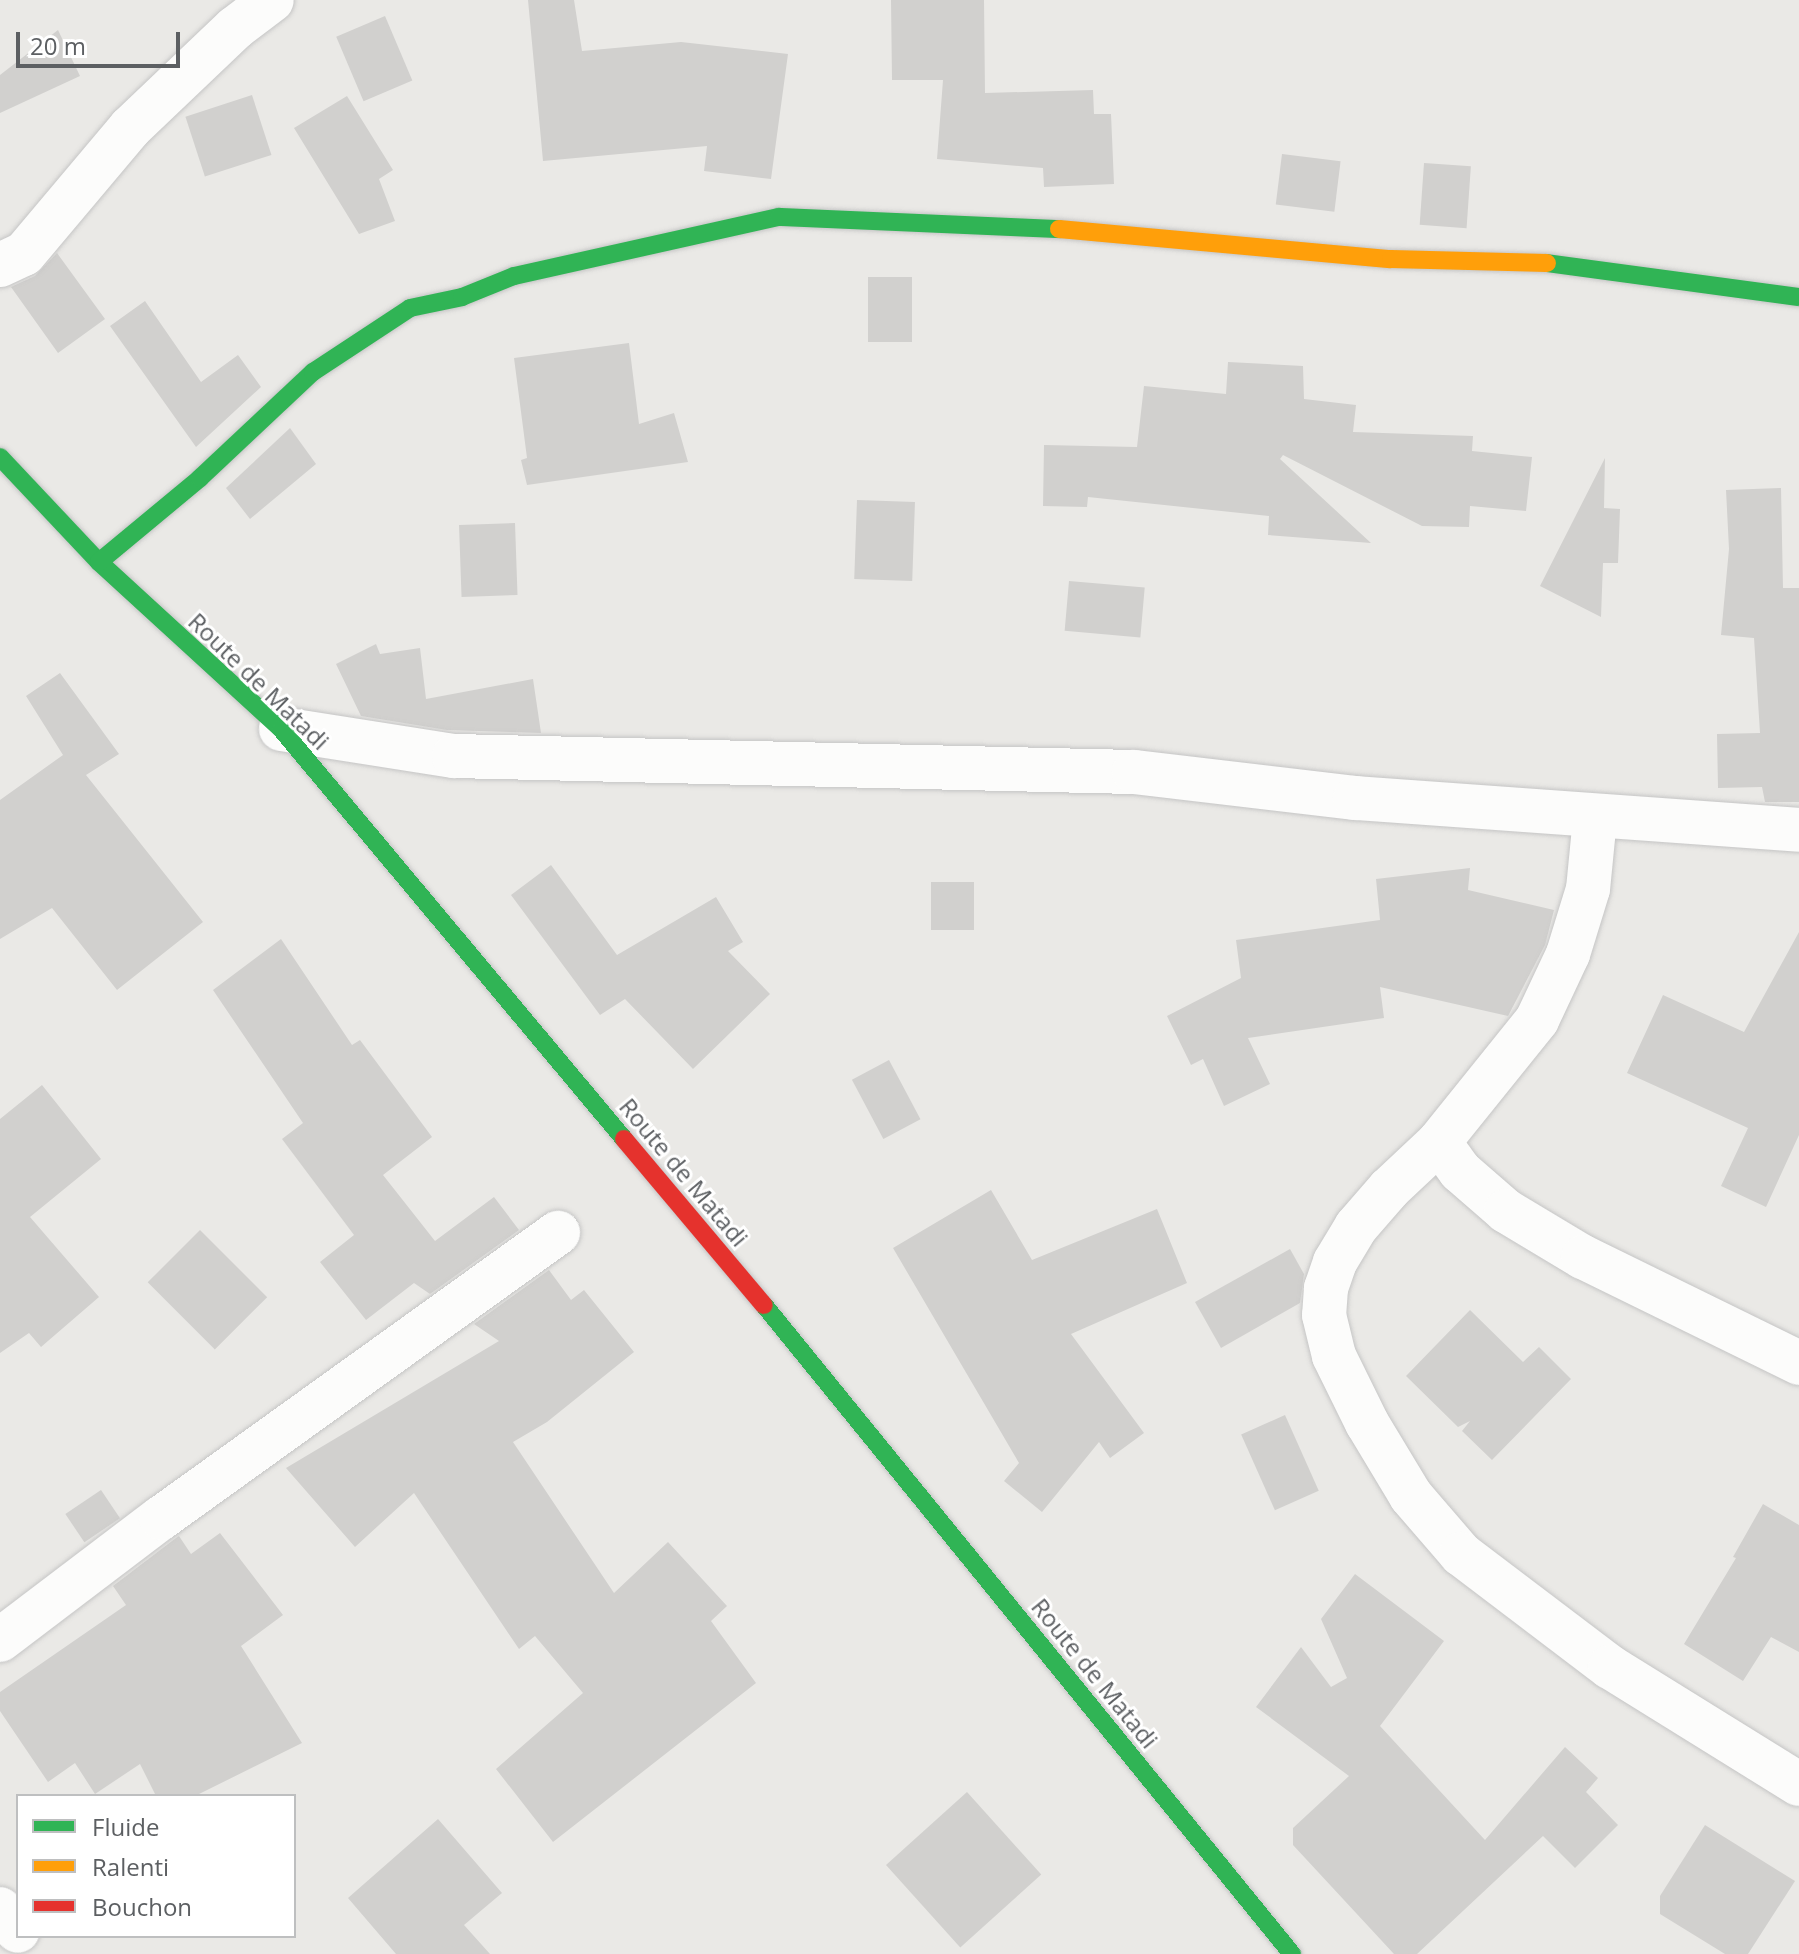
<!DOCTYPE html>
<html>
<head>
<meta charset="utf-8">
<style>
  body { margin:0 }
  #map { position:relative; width:1799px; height:1954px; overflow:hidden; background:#eae9e6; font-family:"Open Sans",sans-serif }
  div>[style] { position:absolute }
  .building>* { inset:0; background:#d1d0ce; transform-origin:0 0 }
  .roads { filter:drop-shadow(0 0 2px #c5c5c5) drop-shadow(0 0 2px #c5c5c5) }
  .street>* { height:44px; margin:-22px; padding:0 22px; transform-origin:22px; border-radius:22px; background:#fcfcfb }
  .fast>* { height:18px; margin:-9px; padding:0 9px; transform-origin:9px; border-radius:9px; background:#30b455 }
  .slow>* { height:18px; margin:-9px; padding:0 9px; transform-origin:9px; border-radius:9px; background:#ff9f0a }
  .jam>* { height:18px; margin:-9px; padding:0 9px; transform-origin:9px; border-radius:9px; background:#e5322d }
  span { translate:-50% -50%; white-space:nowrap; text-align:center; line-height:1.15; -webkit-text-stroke:6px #fff; paint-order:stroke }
  .street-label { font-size:24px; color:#5c5f62 }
  .legend { position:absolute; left:16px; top:1794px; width:280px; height:144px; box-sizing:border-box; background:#fff; border:2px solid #bebfc0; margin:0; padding:10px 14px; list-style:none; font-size:24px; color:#5c5f62 }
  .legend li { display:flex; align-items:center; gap:16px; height:40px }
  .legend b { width:40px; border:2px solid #bebfc0 }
  .scale { position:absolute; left:16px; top:32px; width:164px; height:36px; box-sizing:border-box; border:4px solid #5c5f62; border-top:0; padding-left:10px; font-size:24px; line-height:28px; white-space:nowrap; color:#5c5f62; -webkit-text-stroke:6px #fff; paint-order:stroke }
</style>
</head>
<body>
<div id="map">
  <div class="building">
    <div style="clip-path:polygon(528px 0,574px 0,582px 51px,681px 42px,788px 54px,771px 179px,704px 171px,707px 146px,543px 161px)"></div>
    <div style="clip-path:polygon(891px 0,984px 0,985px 93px,1093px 90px,1094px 114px,1111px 114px,1114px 184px,1044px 187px,1043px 168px,937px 159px,943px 80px,892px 80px)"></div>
    <div style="left:385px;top:16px;width:70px;height:53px;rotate:67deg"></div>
    <div style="clip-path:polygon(58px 30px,80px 76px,0 113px,0 75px)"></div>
    <div style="left:252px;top:95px;width:63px;height:70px;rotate:72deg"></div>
    <div style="clip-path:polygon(347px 96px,393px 170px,379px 179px,395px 221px,359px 234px,294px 128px)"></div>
    <div style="left:1282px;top:154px;width:59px;height:51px;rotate:7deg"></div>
    <div style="left:1424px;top:163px;width:47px;height:62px;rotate:4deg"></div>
    <div style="clip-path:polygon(57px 253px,105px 319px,58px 353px,11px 287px,35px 276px)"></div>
    <div style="left:868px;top:277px;width:44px;height:65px"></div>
    <div style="clip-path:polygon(145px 301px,201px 382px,238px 355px,261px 387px,196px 447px,110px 326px)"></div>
    <div style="clip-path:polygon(629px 343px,639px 424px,674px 413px,688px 462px,527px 485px,521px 460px,527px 458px,514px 358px)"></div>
    <div style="clip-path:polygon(1228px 362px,1303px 366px,1304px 399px,1356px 405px,1353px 432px,1473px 436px,1472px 451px,1532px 457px,1526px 511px,1470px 506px,1469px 527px,1422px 526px,1283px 455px,1280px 459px,1371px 543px,1268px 535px,1269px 516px,1088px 497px,1087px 507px,1043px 506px,1044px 445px,1137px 447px,1144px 386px,1226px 394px)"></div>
    <div style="clip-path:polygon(290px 428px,316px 464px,250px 519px,226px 488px)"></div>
    <div style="clip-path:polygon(1605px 458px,1604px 508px,1620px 509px,1618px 563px,1603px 563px,1601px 617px,1540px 586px)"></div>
    <div style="clip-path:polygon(1781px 488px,1783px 588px,1799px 588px,1799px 802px,1765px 802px,1762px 787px,1718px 788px,1717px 734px,1760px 733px,1754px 638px,1721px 635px,1729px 549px,1726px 490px)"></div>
    <div style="left:857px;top:500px;width:58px;height:79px;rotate:2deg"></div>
    <div style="left:515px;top:523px;width:72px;height:56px;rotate:88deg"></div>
    <div style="left:1069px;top:581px;width:76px;height:50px;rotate:5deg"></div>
    <div style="clip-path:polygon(376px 644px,380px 654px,420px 648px,426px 699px,533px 679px,541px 733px,447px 730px,361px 716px,336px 664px)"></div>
    <div style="clip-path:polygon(60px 673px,119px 754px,86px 775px,203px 922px,117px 990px,52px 908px,0 939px,0 800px,63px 755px,26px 696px)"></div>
    <div style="clip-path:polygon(551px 865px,617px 955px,716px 897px,743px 942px,728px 951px,770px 994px,693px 1069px,625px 999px,600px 1015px,511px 895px)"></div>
    <div style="clip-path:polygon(1470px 868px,1468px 890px,1554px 910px,1545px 945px,1508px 1016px,1380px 987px,1384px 1018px,1248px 1038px,1270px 1084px,1224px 1106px,1203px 1059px,1191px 1065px,1167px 1016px,1241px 978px,1236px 940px,1380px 920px,1376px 879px)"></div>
    <div style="left:974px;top:882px;width:48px;height:43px;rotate:90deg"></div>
    <div style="clip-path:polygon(1799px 932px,1799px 1135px,1766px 1207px,1721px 1186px,1748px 1128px,1627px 1073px,1663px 995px,1744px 1032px)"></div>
    <div style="clip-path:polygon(281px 939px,352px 1045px,360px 1040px,432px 1137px,383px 1175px,435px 1241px,494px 1197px,519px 1230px,430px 1294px,414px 1283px,366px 1320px,320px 1262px,354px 1235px,282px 1139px,303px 1123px,213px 990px)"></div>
    <div style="left:889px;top:1060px;width:67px;height:42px;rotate:62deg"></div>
    <div style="clip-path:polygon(42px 1085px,101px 1159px,30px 1217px,99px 1297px,41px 1347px,29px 1333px,0 1353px,0 1119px)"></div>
    <div style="clip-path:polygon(991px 1190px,1032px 1260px,1157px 1209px,1187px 1283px,1071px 1334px,1144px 1433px,1110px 1458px,1099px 1442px,1042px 1512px,1004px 1481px,1019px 1463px,893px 1248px)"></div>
    <div style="left:200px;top:1230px;width:95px;height:74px;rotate:45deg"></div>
    <div style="clip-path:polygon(1290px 1249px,1304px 1274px,1300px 1303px,1221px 1348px,1195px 1302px)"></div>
    <div style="clip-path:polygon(549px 1270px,571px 1300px,584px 1290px,634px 1352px,547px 1422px,513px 1442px,614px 1593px,668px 1542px,727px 1606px,711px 1621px,756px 1683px,553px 1842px,496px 1769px,583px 1693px,535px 1636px,519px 1649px,414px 1493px,355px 1547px,286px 1468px,499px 1341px,474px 1324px)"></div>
    <div style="clip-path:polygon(1470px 1310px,1523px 1362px,1539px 1347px,1571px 1379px,1492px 1460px,1462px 1431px,1470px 1421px,1458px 1427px,1406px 1376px)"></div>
    <div style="left:1285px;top:1415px;width:83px;height:48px;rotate:66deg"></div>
    <div style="left:101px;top:1490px;width:34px;height:43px;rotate:56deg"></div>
    <div style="clip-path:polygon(1763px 1504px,1799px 1525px,1799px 1652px,1771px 1637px,1743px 1681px,1684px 1644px,1736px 1558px,1733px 1557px)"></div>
    <div style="clip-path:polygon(220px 1533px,283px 1615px,241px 1646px,302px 1743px,195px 1796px,156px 1796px,140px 1764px,95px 1794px,75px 1763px,48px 1782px,0 1711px,0 1692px,126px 1605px,113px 1586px,176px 1538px,179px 1536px,191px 1554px)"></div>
    <div style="clip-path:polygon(1355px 1574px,1444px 1641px,1380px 1726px,1485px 1840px,1565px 1747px,1598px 1778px,1586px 1792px,1618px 1825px,1575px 1868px,1543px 1836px,1417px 1954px,1394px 1954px,1293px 1845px,1293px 1828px,1349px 1776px,1256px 1707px,1301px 1647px,1331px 1687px,1347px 1678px,1321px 1619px)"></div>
    <div style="left:967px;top:1792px;width:111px;height:109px;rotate:48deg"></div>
    <div style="clip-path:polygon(438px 1819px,502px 1893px,464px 1925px,490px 1954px,396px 1954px,348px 1898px)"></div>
    <div style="clip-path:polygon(1705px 1825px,1795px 1881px,1748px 1954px,1725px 1954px,1660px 1914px,1660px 1896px)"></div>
  </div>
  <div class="roads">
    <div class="street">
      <div style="left:0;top:265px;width:26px;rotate:-25deg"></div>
      <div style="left:24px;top:254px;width:165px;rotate:-49.9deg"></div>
      <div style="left:130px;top:128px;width:145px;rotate:-43.6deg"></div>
      <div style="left:235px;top:28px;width:46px;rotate:-37.1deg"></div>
      <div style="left:281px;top:729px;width:175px;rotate:8.9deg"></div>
      <div style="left:454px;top:756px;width:680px;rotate:1.35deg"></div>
      <div style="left:1134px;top:772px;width:223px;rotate:6.7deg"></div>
      <div style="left:1355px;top:798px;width:445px;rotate:4.1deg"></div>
      <div style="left:1595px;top:818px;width:71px;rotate:95.6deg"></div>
      <div style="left:1588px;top:889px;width:68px;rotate:107.1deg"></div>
      <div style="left:1568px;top:954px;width:73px;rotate:115.2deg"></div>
      <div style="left:1537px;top:1020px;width:156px;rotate:128.8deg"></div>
      <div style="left:1439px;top:1142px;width:69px;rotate:136.8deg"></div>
      <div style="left:1389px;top:1189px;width:50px;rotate:131deg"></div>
      <div style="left:1356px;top:1227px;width:41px;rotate:121deg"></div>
      <div style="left:1335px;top:1262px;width:28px;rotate:109deg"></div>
      <div style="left:1326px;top:1288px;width:27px;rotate:94deg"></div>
      <div style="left:1324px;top:1315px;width:42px;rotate:76.3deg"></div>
      <div style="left:1334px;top:1356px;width:75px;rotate:63.8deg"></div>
      <div style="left:1367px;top:1423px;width:85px;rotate:58.9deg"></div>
      <div style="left:1411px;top:1496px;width:77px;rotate:49.2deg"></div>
      <div style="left:1461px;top:1554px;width:187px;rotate:37.2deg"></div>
      <div style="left:1610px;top:1667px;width:222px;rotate:31.8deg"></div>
      <div style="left:1439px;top:1142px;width:36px;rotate:54deg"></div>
      <div style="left:1460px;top:1171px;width:61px;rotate:41deg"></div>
      <div style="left:1506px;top:1211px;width:90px;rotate:30.9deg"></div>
      <div style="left:1583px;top:1257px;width:241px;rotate:26.1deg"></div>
      <div style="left:0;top:1640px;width:202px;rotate:-37.2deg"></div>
      <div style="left:161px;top:1518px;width:489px;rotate:-35.7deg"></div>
      <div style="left:0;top:1909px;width:28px;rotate:51deg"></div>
    </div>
    <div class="fast">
      <div style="left:1547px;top:263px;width:254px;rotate:7.7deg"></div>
      <div style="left:0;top:457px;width:144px;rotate:46.7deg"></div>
      <div style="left:99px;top:562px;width:247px;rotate:42.5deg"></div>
      <div style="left:281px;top:729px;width:535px;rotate:50.08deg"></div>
      <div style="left:99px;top:562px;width:131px;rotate:-39.7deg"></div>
      <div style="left:200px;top:478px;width:155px;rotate:-43.2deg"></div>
      <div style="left:313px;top:372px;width:116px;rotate:-33.4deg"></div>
      <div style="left:410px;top:308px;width:53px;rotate:-11.9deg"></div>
      <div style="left:462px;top:297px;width:56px;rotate:-22deg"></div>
      <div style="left:514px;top:276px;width:271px;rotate:-12.6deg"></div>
      <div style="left:779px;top:217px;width:280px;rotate:2.5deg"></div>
      <div style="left:764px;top:1305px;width:837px;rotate:50.87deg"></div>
    </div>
    <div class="slow">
      <div style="left:1059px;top:229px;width:333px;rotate:5.2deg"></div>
      <div style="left:1391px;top:259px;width:156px;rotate:1.5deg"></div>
    </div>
    <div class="jam">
      <div style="left:624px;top:1139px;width:217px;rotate:49.9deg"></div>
    </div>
  </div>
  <div class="street-label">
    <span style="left:259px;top:681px;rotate:44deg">Route de Matadi</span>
    <span style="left:684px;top:1172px;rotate:50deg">Route de Matadi</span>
    <span style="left:1095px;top:1673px;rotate:51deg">Route de Matadi</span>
  </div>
  <ul class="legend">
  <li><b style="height:10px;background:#30b455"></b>Fluide</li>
  <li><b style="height:10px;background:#ff9f0a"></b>Ralenti</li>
  <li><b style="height:10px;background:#e5322d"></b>Bouchon</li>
  </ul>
  <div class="scale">20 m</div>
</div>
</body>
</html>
